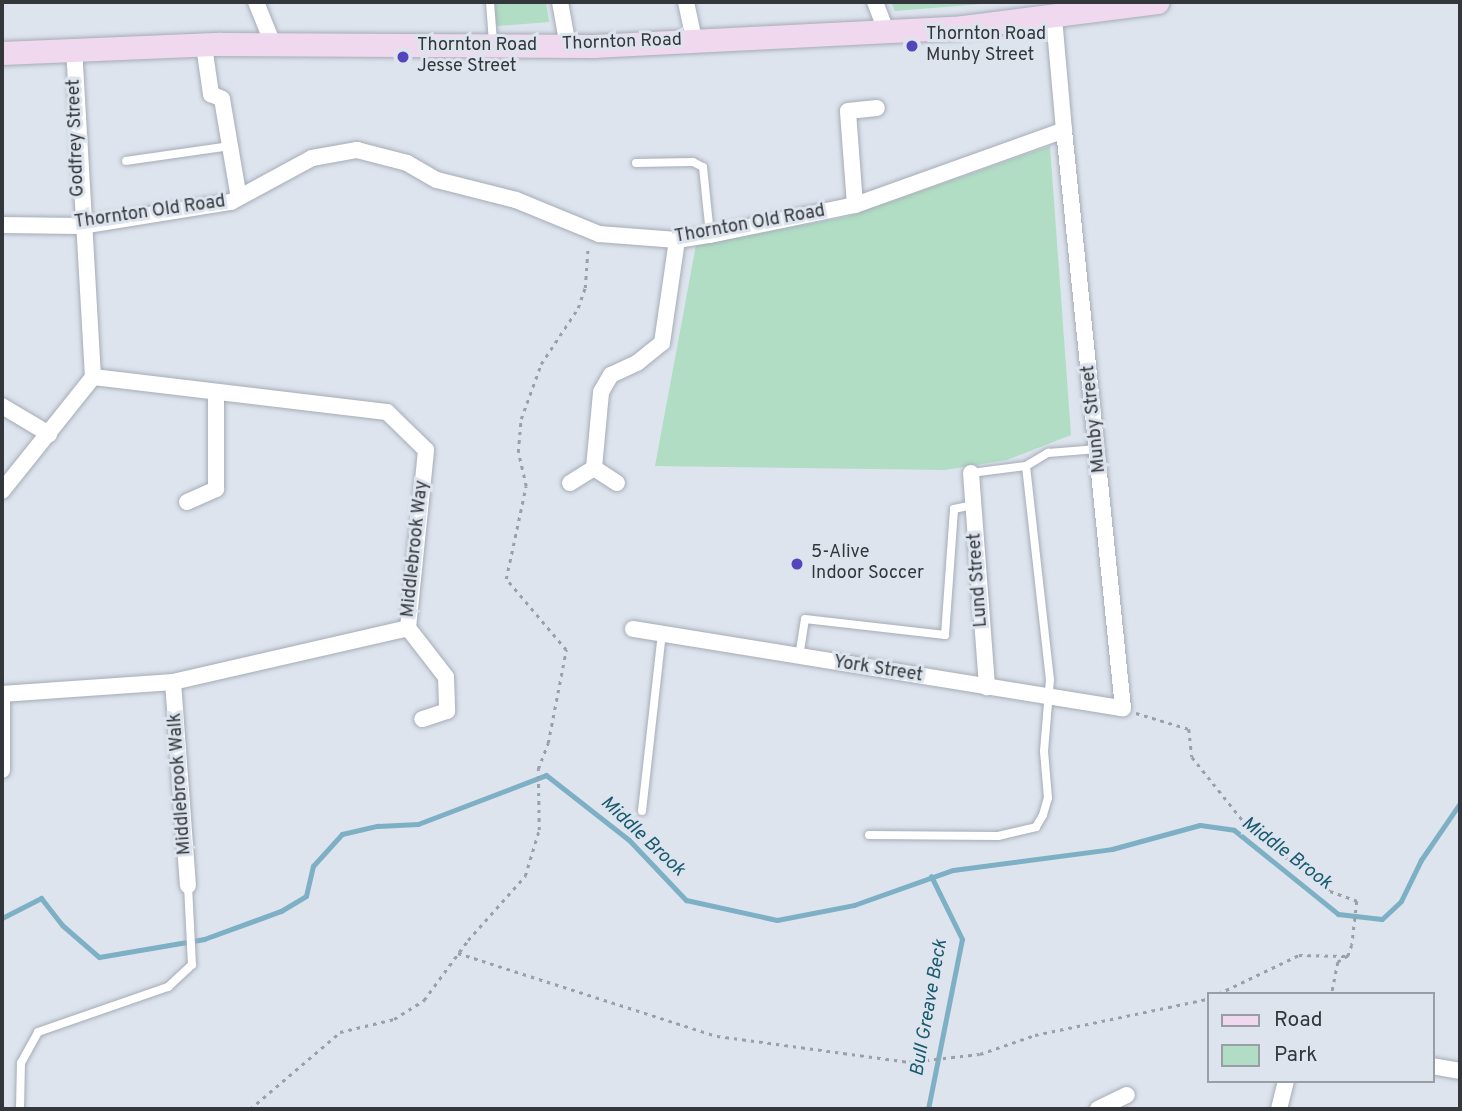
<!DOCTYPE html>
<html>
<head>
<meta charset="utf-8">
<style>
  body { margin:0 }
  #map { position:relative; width:1462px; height:1111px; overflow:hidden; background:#dde4ee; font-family:Overpass,sans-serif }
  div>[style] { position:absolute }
  .green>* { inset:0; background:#b0ddc4 }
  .stream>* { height:5px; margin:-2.5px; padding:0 2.5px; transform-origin:2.5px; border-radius:2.5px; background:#7db0c5 }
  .path>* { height:2.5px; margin-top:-1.25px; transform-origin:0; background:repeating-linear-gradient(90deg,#9aa0a7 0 3.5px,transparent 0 8.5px) }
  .roads { filter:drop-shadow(0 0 2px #a6acb6) drop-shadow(0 0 2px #a6acb6) }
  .lane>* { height:8px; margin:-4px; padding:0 4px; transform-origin:4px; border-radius:4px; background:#fff }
  .street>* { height:16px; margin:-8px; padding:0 8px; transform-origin:8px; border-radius:8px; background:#fff }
  .secondary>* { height:23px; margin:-11.5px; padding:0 11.5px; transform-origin:11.5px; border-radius:11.5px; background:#f0d9ef }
  .dots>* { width:19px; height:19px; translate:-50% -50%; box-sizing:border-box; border:4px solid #dde4ee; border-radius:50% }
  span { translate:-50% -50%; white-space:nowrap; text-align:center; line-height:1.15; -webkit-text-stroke:6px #dde4ee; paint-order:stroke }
  .poi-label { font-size:18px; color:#33363a }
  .left { translate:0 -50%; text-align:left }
  .street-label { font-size:18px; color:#33363a }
  .water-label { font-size:19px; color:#185a70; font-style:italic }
  .frame { position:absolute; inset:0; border:4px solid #33363a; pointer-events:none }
  .legend { position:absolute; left:1207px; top:992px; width:228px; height:91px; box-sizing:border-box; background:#dde4ee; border:2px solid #999ea6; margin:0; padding:9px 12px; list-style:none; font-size:21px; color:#33363a }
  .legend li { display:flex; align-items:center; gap:14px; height:35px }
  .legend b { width:35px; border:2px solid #999ea6 }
</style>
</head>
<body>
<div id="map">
  <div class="green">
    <div style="clip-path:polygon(492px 2px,546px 2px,549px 22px,497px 26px)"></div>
    <div style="clip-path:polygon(891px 2px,1006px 2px,895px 11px)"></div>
    <div style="clip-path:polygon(1050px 146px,1071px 435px,1007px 460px,945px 470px,655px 466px,696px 245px,846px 217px)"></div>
  </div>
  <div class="stream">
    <div style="left:2px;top:918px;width:44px;rotate:-27.1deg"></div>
    <div style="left:41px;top:898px;width:34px;rotate:52deg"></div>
    <div style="left:62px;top:925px;width:49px;rotate:40.9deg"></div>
    <div style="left:99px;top:957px;width:107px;rotate:-9.7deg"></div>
    <div style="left:204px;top:939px;width:82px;rotate:-20deg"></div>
    <div style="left:281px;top:911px;width:29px;rotate:-31deg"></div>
    <div style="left:306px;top:896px;width:31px;rotate:-77deg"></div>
    <div style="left:313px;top:866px;width:43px;rotate:-47.8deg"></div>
    <div style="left:342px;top:834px;width:37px;rotate:-13deg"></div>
    <div style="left:378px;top:826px;width:40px;rotate:-2.9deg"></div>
    <div style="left:418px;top:824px;width:137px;rotate:-20.9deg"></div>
    <div style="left:546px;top:775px;width:105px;rotate:38.1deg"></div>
    <div style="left:629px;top:840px;width:83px;rotate:46.5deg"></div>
    <div style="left:686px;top:900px;width:93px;rotate:12.4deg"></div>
    <div style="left:777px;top:920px;width:78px;rotate:-11deg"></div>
    <div style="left:854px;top:905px;width:105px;rotate:-19.5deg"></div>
    <div style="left:953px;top:870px;width:160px;rotate:-7.5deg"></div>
    <div style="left:1112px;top:849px;width:91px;rotate:-15.3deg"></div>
    <div style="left:1200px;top:825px;width:34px;rotate:8deg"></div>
    <div style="left:1234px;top:830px;width:134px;rotate:38.9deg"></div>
    <div style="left:1338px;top:914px;width:44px;rotate:6.5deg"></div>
    <div style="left:1382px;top:919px;width:26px;rotate:-43deg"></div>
    <div style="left:1401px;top:901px;width:46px;rotate:-64deg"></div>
    <div style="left:1421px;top:860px;width:69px;rotate:-55.6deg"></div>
    <div style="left:928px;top:1109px;width:173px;rotate:-78.7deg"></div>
    <div style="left:962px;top:939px;width:70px;rotate:-116.2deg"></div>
  </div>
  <div class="path">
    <div style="left:1136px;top:713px;width:55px;rotate:16.8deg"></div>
    <div style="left:1189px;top:729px;width:28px;rotate:84deg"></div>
    <div style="left:1192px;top:757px;width:96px;rotate:51.3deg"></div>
    <div style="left:1252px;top:832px;width:98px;rotate:37.1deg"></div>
    <div style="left:1330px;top:891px;width:29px;rotate:20deg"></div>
    <div style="left:1357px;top:901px;width:44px;rotate:96.5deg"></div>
    <div style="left:1352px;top:945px;width:12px;rotate:110deg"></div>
    <div style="left:1348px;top:956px;width:12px;rotate:149deg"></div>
    <div style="left:1338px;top:962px;width:33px;rotate:101deg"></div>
    <div style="left:458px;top:953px;width:272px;rotate:17.8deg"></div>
    <div style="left:717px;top:1036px;width:194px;rotate:7.7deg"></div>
    <div style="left:909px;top:1062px;width:71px;rotate:-6.4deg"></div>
    <div style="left:980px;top:1054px;width:58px;rotate:-19.1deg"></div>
    <div style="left:1035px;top:1035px;width:177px;rotate:-11.8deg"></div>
    <div style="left:1218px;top:994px;width:90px;rotate:-25.7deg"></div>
    <div style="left:1299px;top:955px;width:46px;rotate:1.2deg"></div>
    <div style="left:250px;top:1109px;width:118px;rotate:-40.5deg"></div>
    <div style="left:340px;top:1032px;width:56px;rotate:-13.5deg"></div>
    <div style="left:394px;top:1019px;width:36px;rotate:-32deg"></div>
    <div style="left:424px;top:1000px;width:74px;rotate:-53.7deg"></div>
    <div style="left:468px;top:940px;width:86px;rotate:-48.3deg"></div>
    <div style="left:525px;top:876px;width:48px;rotate:-73.1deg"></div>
    <div style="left:539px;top:830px;width:61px;rotate:-90.9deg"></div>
    <div style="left:538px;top:769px;width:28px;rotate:-69deg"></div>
    <div style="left:548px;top:743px;width:95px;rotate:-79deg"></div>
    <div style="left:566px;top:650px;width:93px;rotate:-130.2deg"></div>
    <div style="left:506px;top:579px;width:95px;rotate:-77.9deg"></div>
    <div style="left:526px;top:486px;width:35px;rotate:-103deg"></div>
    <div style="left:518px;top:452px;width:33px;rotate:-85deg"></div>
    <div style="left:521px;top:419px;width:59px;rotate:-70deg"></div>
    <div style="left:541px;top:364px;width:67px;rotate:-56.5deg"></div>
    <div style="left:578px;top:308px;width:21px;rotate:-71deg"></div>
    <div style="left:585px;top:288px;width:42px;rotate:-85.9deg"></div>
  </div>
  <div class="roads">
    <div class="lane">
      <div style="left:490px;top:2px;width:40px;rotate:85.7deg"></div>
      <div style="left:126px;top:161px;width:105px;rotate:-8.2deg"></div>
      <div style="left:636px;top:163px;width:57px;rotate:-1deg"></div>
      <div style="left:693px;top:162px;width:11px;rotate:27deg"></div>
      <div style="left:703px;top:167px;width:68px;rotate:84.1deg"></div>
      <div style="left:971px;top:473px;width:55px;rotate:-7.3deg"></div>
      <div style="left:1026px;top:466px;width:26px;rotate:-31deg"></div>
      <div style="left:1048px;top:453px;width:50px;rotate:-4.6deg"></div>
      <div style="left:799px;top:657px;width:38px;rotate:-81deg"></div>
      <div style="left:805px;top:619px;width:141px;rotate:6.5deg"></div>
      <div style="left:945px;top:635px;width:126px;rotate:-85.9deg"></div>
      <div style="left:954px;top:509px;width:19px;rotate:-12deg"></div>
      <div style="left:642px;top:811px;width:178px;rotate:-83.6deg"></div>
      <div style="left:869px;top:835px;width:129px;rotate:0.4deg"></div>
      <div style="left:998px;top:836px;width:39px;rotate:-13deg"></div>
      <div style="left:1036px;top:827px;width:14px;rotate:-60deg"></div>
      <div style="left:1043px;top:815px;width:18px;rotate:-74deg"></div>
      <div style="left:1048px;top:798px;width:47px;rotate:-94.9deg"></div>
      <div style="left:1044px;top:751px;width:71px;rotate:-85.2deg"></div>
      <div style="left:1050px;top:680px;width:215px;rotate:-96.4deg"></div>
      <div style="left:20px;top:1109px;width:46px;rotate:-88.8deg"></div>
      <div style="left:21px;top:1063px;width:35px;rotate:-61deg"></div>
      <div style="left:38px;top:1032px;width:138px;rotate:-19.1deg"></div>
      <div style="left:168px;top:987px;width:33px;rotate:-43deg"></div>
      <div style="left:192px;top:965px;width:80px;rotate:-92.9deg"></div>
    </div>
    <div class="street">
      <div style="left:256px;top:2px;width:45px;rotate:68deg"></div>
      <div style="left:560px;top:2px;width:45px;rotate:79.7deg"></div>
      <div style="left:686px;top:2px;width:39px;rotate:78deg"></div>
      <div style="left:875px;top:2px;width:31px;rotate:69deg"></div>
      <div style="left:204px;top:46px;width:49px;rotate:81.7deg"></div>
      <div style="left:211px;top:94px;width:12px;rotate:24deg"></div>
      <div style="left:222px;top:99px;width:100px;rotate:80.3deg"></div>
      <div style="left:855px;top:205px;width:94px;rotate:-94.3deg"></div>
      <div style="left:848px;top:111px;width:29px;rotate:-6deg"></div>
      <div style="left:2px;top:225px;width:79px;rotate:0.7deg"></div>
      <div style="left:81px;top:226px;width:152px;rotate:-9.1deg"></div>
      <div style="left:231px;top:202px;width:92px;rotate:-28.5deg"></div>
      <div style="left:312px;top:158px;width:46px;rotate:-10.1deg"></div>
      <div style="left:357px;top:150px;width:52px;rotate:14.6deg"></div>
      <div style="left:407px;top:163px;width:34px;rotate:30deg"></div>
      <div style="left:437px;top:180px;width:81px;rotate:14.2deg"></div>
      <div style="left:516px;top:200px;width:90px;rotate:22.3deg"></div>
      <div style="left:599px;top:234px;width:78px;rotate:4.4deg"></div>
      <div style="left:677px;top:240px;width:33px;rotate:-9deg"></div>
      <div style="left:710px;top:235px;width:148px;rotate:-11.7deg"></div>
      <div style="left:855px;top:205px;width:222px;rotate:-19.7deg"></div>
      <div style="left:1064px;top:130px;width:113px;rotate:-95.1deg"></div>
      <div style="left:2px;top:406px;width:55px;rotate:30.8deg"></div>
      <div style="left:971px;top:473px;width:215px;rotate:85.7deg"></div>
      <div style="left:570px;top:483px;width:28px;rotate:-32deg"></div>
      <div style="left:617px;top:483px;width:27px;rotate:-147deg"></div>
      <div style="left:594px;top:468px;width:76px;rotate:-84.7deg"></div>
      <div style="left:601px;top:392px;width:20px;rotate:-60deg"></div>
      <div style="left:611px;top:375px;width:29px;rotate:-25deg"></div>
      <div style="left:637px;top:363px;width:32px;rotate:-39deg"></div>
      <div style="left:662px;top:343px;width:104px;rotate:-81.7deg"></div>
      <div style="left:2px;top:491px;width:146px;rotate:-51.4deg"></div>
      <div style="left:93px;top:377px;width:328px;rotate:-93.3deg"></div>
      <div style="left:187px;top:502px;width:32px;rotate:-24deg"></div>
      <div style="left:216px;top:489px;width:96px;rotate:-90deg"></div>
      <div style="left:408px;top:628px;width:62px;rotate:52.2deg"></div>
      <div style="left:446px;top:677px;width:34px;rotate:88deg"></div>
      <div style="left:447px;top:711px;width:26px;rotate:162deg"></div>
      <div style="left:633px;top:629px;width:496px;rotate:9.2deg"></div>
      <div style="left:1123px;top:708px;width:581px;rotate:-95.83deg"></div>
      <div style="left:173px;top:682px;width:204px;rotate:85.8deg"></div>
      <div style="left:2px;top:694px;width:171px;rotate:-4deg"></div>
      <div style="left:173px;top:682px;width:241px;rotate:-12.9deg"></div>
      <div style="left:408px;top:628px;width:179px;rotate:-84.2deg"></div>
      <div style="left:426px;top:450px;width:54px;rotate:-135.7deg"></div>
      <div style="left:387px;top:412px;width:296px;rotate:-173.2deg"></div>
      <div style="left:2px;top:770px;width:76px;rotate:-90deg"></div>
      <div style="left:1432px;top:1066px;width:28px;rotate:10deg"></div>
      <div style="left:1098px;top:1109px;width:32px;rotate:-26deg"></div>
      <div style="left:1279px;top:1109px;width:29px;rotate:-76deg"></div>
    </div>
    <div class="secondary">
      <div style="left:2px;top:53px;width:219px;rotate:-2.4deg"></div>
      <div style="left:221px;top:44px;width:373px;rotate:0.3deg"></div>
      <div style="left:594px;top:46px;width:369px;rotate:-2.9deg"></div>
      <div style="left:963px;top:27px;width:196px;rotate:-7.3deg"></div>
    </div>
  </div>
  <div class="dots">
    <div style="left:912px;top:46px;background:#5445bc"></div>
    <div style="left:403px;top:57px;background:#5445bc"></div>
    <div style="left:797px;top:564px;background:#5445bc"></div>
  </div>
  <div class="poi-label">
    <span class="left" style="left:926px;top:46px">Thornton Road<br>Munby Street</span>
    <span class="left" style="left:417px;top:57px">Thornton Road<br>Jesse Street</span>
    <span class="left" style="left:811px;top:564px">5-Alive<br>Indoor Soccer</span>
  </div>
  <div class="street-label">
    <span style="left:622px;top:43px;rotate:-2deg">Thornton Road</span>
    <span style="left:77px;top:138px;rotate:-92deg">Godfrey Street</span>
    <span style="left:150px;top:213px;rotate:-8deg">Thornton Old Road</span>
    <span style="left:750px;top:225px;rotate:-10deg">Thornton Old Road</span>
    <span style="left:1095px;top:419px;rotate:-96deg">Munby Street</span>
    <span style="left:416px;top:549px;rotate:-84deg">Middlebrook Way</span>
    <span style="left:979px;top:580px;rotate:-94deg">Lund Street</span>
    <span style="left:878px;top:670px;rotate:9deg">York Street</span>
    <span style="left:181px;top:784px;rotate:-94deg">Middlebrook Walk</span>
  </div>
  <div class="water-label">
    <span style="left:642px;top:837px;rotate:43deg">Middle Brook</span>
    <span style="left:1286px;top:854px;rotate:37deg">Middle Brook</span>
    <span style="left:930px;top:1008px;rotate:-80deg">Bull Greave Beck</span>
  </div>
  <div class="frame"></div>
  <ul class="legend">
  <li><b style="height:9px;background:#f0d9ef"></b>Road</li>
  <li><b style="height:19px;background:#b0ddc4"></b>Park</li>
  </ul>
</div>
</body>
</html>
